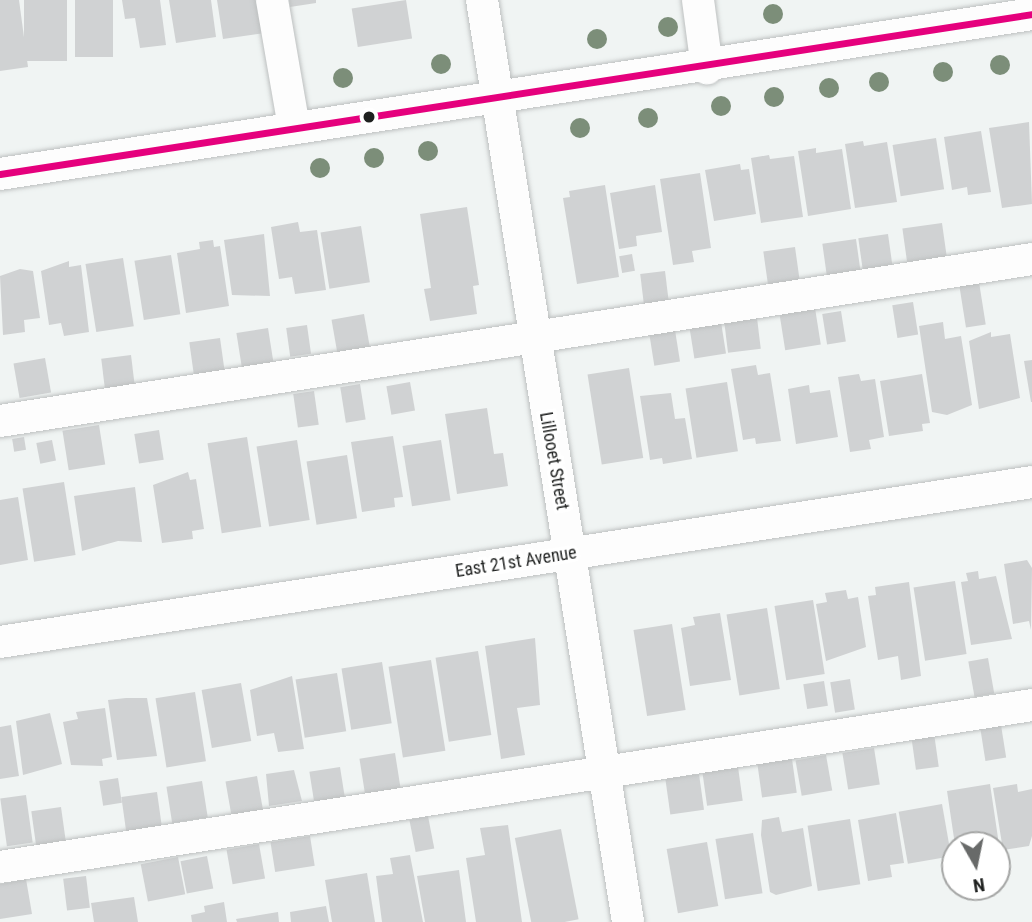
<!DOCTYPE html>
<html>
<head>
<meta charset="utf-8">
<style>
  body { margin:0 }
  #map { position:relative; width:1032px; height:922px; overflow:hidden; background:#f0f4f3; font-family:"Roboto Condensed",sans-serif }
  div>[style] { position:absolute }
  .building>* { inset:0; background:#d0d2d3; transform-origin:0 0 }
  .roads { filter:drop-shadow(0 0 2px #bdc0c0) drop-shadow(0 0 2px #bdc0c0) }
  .minor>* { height:32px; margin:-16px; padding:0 16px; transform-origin:16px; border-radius:16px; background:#fdfdfd }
  .bus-1>* { height:7px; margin:-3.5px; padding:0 3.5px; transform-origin:3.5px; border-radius:3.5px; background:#e5007d }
  .trees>* { width:20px; height:20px; margin:-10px; border-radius:50%; background:#7c8e79 }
  .dots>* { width:19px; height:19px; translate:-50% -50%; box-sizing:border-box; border:4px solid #fff; border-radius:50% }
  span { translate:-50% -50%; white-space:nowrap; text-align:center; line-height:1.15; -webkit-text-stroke:7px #fff; paint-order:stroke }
  .street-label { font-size:18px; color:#1e201f }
  .north { position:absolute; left:941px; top:831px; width:70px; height:70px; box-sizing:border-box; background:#fff; border:2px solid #a5a6a5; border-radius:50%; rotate:171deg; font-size:19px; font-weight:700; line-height:28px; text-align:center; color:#1e201f }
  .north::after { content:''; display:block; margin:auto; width:24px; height:32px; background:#686a69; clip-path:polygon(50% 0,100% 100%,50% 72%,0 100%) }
</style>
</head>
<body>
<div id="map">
  <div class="building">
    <div style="clip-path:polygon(0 0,19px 0,28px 67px,0 71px)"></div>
    <div style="left:24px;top:0;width:43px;height:61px"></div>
    <div style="left:75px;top:0;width:38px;height:57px"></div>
    <div style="clip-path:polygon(122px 0,160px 0,166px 45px,140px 48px,135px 18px,125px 19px)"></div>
    <div style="clip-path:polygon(169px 0,211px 0,216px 37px,176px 43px)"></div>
    <div style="clip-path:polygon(217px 0,260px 0,265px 33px,223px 39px)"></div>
    <div style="clip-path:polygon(289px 0,316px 0,316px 3px,290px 7px)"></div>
    <div style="left:406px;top:0;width:39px;height:55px;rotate:81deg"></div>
    <div style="clip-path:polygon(1029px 122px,1032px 204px,1002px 208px,989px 128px)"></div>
    <div style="clip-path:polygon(981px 131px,991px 192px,968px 195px,967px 187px,952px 190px,944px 137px)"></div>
    <div style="left:936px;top:138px;width:52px;height:44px;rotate:81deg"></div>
    <div style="clip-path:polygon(863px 141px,864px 146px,887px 142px,897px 202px,855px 208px,845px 144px)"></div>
    <div style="clip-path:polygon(816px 148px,816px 153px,842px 149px,851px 209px,808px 216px,798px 151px)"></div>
    <div style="clip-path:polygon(769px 155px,770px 159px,794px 156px,803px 217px,761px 223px,751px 158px)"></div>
    <div style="clip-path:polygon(740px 164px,741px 170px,749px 169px,756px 214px,714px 221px,705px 170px)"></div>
    <div style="clip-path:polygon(700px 173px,711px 248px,692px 251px,694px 262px,673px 265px,660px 179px)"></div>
    <div style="clip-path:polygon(605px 185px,619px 277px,577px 284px,563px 198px,570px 197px,569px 191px)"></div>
    <div style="clip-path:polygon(655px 185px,662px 232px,636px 236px,637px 246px,619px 249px,610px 193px)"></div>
    <div style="clip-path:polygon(467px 207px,479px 285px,473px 286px,477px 314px,430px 321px,424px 289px,431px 288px,420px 214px)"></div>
    <div style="clip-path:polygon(298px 222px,300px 232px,317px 230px,326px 290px,295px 294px,292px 277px,279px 279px,271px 227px)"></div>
    <div style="left:942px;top:223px;width:34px;height:40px;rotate:82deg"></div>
    <div style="left:361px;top:226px;width:57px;height:41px;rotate:81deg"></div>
    <div style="clip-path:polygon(264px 234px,270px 296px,232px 295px,224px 240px)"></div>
    <div style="left:888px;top:234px;width:35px;height:30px;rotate:82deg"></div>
    <div style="left:856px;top:239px;width:35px;height:34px;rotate:82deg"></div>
    <div style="clip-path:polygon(213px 240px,214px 247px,220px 246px,229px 306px,186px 313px,177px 253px,200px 249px,199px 242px)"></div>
    <div style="left:795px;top:247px;width:37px;height:32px;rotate:82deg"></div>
    <div style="left:632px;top:254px;width:17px;height:13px;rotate:80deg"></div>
    <div style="left:171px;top:255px;width:60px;height:37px;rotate:81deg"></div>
    <div style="left:123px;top:258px;width:69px;height:38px;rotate:81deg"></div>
    <div style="clip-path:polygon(69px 261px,69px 267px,81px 265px,89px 332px,64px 336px,61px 323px,49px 325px,41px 271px)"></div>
    <div style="clip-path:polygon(20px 269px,33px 271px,40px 318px,24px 320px,25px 332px,3px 335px,0 276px)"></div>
    <div style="left:665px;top:271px;width:31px;height:25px;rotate:83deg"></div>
    <div style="left:979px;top:282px;width:43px;height:20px;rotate:81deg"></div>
    <div style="left:913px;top:302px;width:33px;height:21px;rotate:81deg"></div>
    <div style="left:815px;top:308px;width:37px;height:36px;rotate:81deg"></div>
    <div style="left:841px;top:311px;width:31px;height:19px;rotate:81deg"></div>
    <div style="left:364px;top:314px;width:36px;height:33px;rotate:80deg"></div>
    <div style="left:757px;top:318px;width:31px;height:33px;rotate:83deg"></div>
    <div style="left:721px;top:322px;width:32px;height:32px;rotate:81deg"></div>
    <div style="clip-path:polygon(943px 322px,945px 339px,961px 336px,972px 405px,947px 415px,932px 412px,919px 326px)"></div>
    <div style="left:307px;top:325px;width:29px;height:21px;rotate:82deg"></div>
    <div style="left:268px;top:328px;width:38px;height:32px;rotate:81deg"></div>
    <div style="left:675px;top:330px;width:32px;height:26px;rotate:81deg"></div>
    <div style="clip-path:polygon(991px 332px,991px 337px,1010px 334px,1020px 398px,979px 409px,969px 341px)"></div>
    <div style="left:220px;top:338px;width:35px;height:31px;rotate:82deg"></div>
    <div style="left:131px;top:355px;width:31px;height:30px;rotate:83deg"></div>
    <div style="left:45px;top:358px;width:35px;height:32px;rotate:80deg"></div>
    <div style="clip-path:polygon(1032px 360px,1032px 402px,1031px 402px,1024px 361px)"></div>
    <div style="clip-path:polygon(756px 365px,758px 375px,770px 373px,781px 441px,756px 444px,755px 438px,743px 440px,731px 369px)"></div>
    <div style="left:629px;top:368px;width:91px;height:42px;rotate:81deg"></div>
    <div style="clip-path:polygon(859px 374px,861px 381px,875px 379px,884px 437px,869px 440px,871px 449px,850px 452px,838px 377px)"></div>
    <div style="clip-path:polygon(922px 374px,930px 423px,922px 424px,923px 431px,889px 436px,880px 381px)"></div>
    <div style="left:410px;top:382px;width:29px;height:24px;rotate:80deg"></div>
    <div style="left:727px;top:382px;width:70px;height:42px;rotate:81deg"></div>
    <div style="left:360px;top:384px;width:36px;height:20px;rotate:81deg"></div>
    <div style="clip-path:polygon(809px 385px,810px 393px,830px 390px,838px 437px,796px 444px,788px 389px)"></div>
    <div style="left:314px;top:391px;width:34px;height:21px;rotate:82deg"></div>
    <div style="clip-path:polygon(671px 393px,675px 419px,685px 418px,692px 459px,663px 464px,662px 458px,650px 460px,640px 396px)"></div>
    <div style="clip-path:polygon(487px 408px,494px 454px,503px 453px,508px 486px,457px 494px,445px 414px)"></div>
    <div style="left:99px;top:425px;width:40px;height:37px;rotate:81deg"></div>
    <div style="left:159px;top:430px;width:30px;height:25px;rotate:81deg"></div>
    <div style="clip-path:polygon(393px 436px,403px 497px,394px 498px,395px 507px,362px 512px,351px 442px)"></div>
    <div style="left:24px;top:437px;width:13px;height:12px;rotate:81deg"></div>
    <div style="left:247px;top:437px;width:91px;height:40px;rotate:81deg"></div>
    <div style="left:52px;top:440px;width:21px;height:16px;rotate:79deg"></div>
    <div style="left:297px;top:440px;width:81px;height:41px;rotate:81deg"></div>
    <div style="left:441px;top:440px;width:61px;height:39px;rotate:81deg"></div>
    <div style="left:347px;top:455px;width:64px;height:41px;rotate:81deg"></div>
    <div style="clip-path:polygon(188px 472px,190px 480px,196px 479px,204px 529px,192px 531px,193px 539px,162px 543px,153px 485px)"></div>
    <div style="left:64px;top:482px;width:74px;height:42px;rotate:81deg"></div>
    <div style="clip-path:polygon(135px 487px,142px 542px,118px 541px,82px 551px,74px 496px)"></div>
    <div style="clip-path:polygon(18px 497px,28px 560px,0 565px,0 500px)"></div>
    <div style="clip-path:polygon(1027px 560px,1032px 568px,1031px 630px,1029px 621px,1013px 624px,1004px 564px)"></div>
    <div style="clip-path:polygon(978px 571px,979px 579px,996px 576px,1012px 639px,971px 645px,961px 582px,968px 581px,966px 573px)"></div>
    <div style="left:955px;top:581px;width:74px;height:42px;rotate:81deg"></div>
    <div style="clip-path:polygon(909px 582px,921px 676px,901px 680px,898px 656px,878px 660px,868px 596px,876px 595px,875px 587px)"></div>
    <div style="clip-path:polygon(846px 590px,848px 599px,858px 597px,866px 647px,826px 661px,816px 604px,827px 602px,825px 593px)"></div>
    <div style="left:813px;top:600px;width:75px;height:39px;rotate:81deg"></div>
    <div style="left:767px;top:608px;width:82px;height:41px;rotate:81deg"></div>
    <div style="clip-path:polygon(720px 613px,731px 680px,690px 686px,681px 628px,695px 625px,693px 617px)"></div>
    <div style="left:672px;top:624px;width:87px;height:39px;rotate:81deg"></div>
    <div style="clip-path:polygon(535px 638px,540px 705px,517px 708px,525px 755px,501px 759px,485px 646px)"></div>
    <div style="left:478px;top:651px;width:85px;height:43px;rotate:81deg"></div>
    <div style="left:988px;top:658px;width:36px;height:20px;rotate:80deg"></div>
    <div style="left:431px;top:660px;width:92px;height:43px;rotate:81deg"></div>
    <div style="left:382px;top:662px;width:62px;height:41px;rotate:81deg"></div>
    <div style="left:337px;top:673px;width:59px;height:42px;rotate:81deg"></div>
    <div style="clip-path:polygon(292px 676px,304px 749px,278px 752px,274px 733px,257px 736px,250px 690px)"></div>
    <div style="left:850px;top:679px;width:31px;height:20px;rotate:81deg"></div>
    <div style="left:824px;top:681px;width:25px;height:21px;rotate:81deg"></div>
    <div style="left:241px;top:683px;width:59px;height:40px;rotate:80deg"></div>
    <div style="left:195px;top:692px;width:70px;height:40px;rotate:81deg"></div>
    <div style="clip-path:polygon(126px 698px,147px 698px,157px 756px,117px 760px,108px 700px)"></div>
    <div style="clip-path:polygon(105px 708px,112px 757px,102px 759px,103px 766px,71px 765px,63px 722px,78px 719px,76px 712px)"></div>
    <div style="clip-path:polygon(50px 713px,62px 764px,23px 775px,16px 721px)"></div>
    <div style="clip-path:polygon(11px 725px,19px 776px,0 779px,0 727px)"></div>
    <div style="left:1001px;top:725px;width:33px;height:21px;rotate:81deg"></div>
    <div style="left:934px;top:733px;width:34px;height:23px;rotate:82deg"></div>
    <div style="left:874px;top:748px;width:37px;height:32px;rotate:81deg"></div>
    <div style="left:395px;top:753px;width:37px;height:36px;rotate:81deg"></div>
    <div style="left:826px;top:755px;width:36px;height:31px;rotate:80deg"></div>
    <div style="left:792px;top:759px;width:34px;height:35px;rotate:82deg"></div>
    <div style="left:340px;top:767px;width:33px;height:31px;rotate:81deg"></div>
    <div style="left:738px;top:767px;width:34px;height:36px;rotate:82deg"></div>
    <div style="clip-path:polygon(294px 770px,302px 801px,269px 806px,266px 774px)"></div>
    <div style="left:699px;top:774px;width:36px;height:34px;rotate:82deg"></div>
    <div style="left:257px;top:776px;width:36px;height:32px;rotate:80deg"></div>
    <div style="left:118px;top:778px;width:25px;height:19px;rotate:81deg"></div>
    <div style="left:202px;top:781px;width:37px;height:36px;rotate:81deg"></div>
    <div style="clip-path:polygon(990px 784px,1001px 858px,997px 858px,997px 845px,955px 845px,947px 791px)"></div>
    <div style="clip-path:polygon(1017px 784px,1018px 792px,1032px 789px,1032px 836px,1029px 846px,1003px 850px,993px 788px)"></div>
    <div style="left:157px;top:792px;width:36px;height:36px;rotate:82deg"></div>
    <div style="left:26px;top:795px;width:48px;height:26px;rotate:82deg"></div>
    <div style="left:942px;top:804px;width:53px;height:44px;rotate:80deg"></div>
    <div style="left:61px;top:807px;width:35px;height:30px;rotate:82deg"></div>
    <div style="clip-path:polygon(896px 813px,904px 863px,890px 865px,892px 877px,868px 881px,858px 820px)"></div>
    <div style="left:428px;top:816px;width:33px;height:19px;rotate:79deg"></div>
    <div style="clip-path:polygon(779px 817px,782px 832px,803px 828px,812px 886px,776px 895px,770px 892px,761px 835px,762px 820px)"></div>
    <div style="left:850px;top:819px;width:66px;height:43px;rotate:81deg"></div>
    <div style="clip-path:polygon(508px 825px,522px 922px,476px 922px,466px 858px,485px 855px,480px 828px)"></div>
    <div style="left:561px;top:829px;width:92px;height:47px;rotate:79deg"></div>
    <div style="left:753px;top:833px;width:61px;height:38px;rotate:81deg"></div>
    <div style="left:310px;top:836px;width:30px;height:40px;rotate:81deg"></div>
    <div style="left:707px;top:842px;width:65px;height:41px;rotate:80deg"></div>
    <div style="left:259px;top:844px;width:35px;height:33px;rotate:80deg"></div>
    <div style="clip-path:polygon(410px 855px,423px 922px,382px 922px,376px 876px,393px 874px,390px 858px)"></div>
    <div style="left:207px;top:856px;width:33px;height:27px;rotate:79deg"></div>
    <div style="left:178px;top:857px;width:38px;height:38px;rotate:79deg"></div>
    <div style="clip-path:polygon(459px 870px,466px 922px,425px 922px,417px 876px)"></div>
    <div style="clip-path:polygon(367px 873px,375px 922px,332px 922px,325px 880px)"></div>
    <div style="left:86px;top:876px;width:32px;height:23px;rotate:83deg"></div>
    <div style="clip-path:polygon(26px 879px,32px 914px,0 919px,0 884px)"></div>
    <div style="clip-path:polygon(134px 897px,138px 922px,94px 922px,91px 903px)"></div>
    <div style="clip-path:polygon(224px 902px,227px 922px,192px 922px,191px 915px,205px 912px,204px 906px)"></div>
    <div style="clip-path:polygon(326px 906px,329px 922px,291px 922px,290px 912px)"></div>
    <div style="clip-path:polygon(278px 912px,279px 922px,237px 922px,236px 919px)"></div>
  </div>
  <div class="roads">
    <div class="minor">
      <div style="left:272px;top:0;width:130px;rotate:80.2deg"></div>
      <div style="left:482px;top:0;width:933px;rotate:81deg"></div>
      <div style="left:698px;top:0;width:69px;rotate:82.5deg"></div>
      <div style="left:0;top:174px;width:1044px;rotate:-8.81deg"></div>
      <div style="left:0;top:421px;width:1045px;rotate:-8.92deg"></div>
      <div style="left:0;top:642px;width:1044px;rotate:-8.81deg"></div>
      <div style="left:0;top:867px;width:1045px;rotate:-8.92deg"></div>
    </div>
  </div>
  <div class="bus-1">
    <div style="left:0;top:174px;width:1044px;rotate:-8.81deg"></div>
  </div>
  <div class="trees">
    <div style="left:773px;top:14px"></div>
    <div style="left:668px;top:27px"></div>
    <div style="left:597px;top:39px"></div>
    <div style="left:441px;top:64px"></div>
    <div style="left:1000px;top:65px"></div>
    <div style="left:943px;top:72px"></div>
    <div style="left:343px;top:78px"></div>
    <div style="left:879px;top:82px"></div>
    <div style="left:829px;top:88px"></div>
    <div style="left:774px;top:97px"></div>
    <div style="left:721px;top:106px"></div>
    <div style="left:648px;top:118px"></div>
    <div style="left:580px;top:128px"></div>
    <div style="left:428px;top:151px"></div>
    <div style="left:374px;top:158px"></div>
    <div style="left:320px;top:168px"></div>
  </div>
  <div class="dots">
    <div style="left:369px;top:117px;background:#1e201f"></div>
  </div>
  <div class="street-label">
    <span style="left:554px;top:461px;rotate:80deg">Lillooet Street</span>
    <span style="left:516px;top:562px;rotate:-9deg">East 21st Avenue</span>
  </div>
  <div class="north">N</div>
</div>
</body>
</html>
